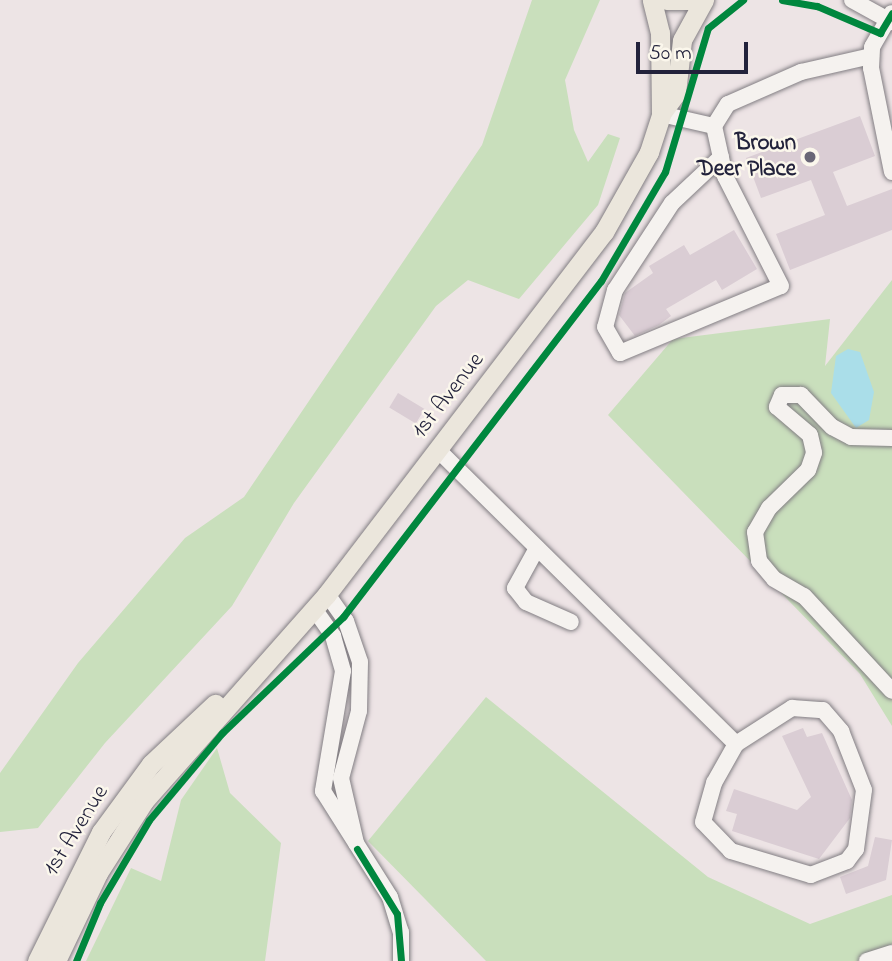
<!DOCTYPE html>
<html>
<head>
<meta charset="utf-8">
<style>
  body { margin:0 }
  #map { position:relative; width:892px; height:961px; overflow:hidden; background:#ede4e5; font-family:"Indie Flower",sans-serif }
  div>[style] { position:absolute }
  .green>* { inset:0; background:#c9dfbc }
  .water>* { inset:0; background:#aadee9 }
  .building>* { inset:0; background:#dacdd4; transform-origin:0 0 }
  .roads { filter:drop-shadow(0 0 2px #827e83) drop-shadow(0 0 2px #827e83) }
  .minor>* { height:16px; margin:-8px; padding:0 8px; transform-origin:8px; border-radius:8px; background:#f5f2ef }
  .major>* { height:19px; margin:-9.5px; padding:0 9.5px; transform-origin:9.5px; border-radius:9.5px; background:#ebe6dc }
  .cycleway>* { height:7px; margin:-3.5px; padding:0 3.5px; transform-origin:3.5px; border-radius:3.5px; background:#00873e }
  .dots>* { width:19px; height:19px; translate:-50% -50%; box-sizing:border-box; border:4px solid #fbf7ec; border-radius:50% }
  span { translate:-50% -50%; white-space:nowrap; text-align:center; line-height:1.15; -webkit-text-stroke:5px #fbf7ec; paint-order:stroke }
  .poi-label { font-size:23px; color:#22223b; font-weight:700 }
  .right { translate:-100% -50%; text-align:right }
  .street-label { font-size:23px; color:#22223b }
  .scale { position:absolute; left:636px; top:42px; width:112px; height:32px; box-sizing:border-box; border:4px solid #22223b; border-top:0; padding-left:9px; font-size:21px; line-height:24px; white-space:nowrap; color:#22223b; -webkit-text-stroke:5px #fbf7ec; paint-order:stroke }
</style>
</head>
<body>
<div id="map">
  <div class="green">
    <div style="clip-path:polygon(532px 0,600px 0,565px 80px,574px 130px,588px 162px,608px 134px,620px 138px,598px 205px,519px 299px,468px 280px,436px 306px,294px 503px,232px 606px,105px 743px,38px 828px,0 832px,0 773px,78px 663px,185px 538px,244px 497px,482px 145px)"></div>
    <div style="clip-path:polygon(892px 280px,892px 726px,860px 674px,608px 415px,673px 339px,830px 319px,825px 366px)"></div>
    <div style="clip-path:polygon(486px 697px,708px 877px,810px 924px,892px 895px,892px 961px,486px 961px,368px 841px)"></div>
    <div style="clip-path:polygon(217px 748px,230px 793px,281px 843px,265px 961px,86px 961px,131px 868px,161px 881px,181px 800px)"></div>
  </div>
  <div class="water">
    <div style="clip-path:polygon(848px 349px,860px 352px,874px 392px,869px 420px,856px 428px,831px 393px,836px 356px)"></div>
  </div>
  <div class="building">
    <div style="clip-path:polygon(860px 116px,875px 156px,833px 172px,847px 206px,892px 189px,892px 230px,790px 270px,776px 234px,825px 215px,811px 180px,761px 198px,746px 158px)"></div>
    <div style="clip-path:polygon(734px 230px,757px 269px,722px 290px,716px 280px,666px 309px,671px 316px,659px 325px,635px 336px,619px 315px,625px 293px,653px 273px,649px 266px,684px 245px,690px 255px)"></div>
    <div style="left:398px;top:393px;width:31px;height:17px;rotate:31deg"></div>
    <div style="clip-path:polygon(803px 728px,807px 737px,822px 733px,852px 800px,850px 818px,819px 859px,732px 831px,737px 814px,726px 811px,734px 789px,797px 810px,811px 797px,782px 736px)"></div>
    <div style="clip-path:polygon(875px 837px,892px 840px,886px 880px,846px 894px,840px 877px,868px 866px)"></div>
  </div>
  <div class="roads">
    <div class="minor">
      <div style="left:852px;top:0;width:46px;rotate:28.8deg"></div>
      <div style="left:661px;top:114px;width:54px;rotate:12.8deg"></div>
      <div style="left:721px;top:157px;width:67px;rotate:136.8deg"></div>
      <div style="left:672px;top:203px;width:104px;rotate:123.2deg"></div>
      <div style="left:615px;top:290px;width:38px;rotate:105deg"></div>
      <div style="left:605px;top:327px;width:30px;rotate:60deg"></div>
      <div style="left:620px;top:353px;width:174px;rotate:-22.6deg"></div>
      <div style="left:781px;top:286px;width:123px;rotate:-117deg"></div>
      <div style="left:725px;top:176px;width:51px;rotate:-102.4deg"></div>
      <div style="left:714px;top:126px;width:26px;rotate:-58deg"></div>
      <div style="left:728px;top:104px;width:80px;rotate:-23.7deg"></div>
      <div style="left:801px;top:72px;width:72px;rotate:-12.9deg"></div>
      <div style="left:892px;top:172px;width:106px;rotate:-101.4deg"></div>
      <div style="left:871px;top:68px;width:21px;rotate:-87deg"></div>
      <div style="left:872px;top:47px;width:39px;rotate:-60deg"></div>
      <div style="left:892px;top:438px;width:41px;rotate:-178.6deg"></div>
      <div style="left:851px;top:437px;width:21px;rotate:-152deg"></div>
      <div style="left:832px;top:427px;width:45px;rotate:-134.1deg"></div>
      <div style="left:801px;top:395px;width:19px;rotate:180deg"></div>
      <div style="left:782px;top:395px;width:13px;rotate:113deg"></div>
      <div style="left:777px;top:407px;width:43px;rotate:40.3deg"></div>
      <div style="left:810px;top:435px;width:18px;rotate:77deg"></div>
      <div style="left:814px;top:453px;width:18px;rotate:109deg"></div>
      <div style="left:808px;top:470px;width:54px;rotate:135.7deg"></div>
      <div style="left:769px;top:508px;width:28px;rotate:120deg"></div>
      <div style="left:755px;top:532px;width:29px;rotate:82deg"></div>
      <div style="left:759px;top:561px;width:23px;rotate:50deg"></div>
      <div style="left:774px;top:579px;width:34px;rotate:30deg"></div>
      <div style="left:804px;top:596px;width:129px;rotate:47.2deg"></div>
      <div style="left:438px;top:450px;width:419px;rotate:44.6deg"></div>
      <div style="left:537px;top:548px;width:46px;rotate:118.8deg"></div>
      <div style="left:515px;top:588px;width:18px;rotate:52deg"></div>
      <div style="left:526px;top:602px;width:49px;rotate:24deg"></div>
      <div style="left:327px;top:594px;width:33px;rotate:55deg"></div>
      <div style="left:346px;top:621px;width:43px;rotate:71.1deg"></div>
      <div style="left:360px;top:662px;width:49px;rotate:91.2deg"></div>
      <div style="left:359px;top:711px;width:69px;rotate:105deg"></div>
      <div style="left:341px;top:778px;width:67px;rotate:77deg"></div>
      <div style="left:315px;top:610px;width:32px;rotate:55deg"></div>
      <div style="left:333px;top:636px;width:36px;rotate:74deg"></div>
      <div style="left:343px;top:671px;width:122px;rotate:99.5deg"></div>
      <div style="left:323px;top:791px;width:125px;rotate:57.7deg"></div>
      <div style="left:390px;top:897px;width:37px;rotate:73deg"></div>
      <div style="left:401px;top:932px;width:29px;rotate:90deg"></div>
      <div style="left:792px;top:708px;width:31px;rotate:4deg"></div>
      <div style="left:823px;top:710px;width:28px;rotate:49deg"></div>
      <div style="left:841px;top:731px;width:63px;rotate:68.7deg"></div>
      <div style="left:864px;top:790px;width:60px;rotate:97.7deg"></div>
      <div style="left:856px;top:849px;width:15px;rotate:127deg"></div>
      <div style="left:847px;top:861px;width:39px;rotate:159deg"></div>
      <div style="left:811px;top:875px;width:84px;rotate:-163.3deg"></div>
      <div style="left:731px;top:851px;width:40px;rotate:-134deg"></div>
      <div style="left:703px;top:822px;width:41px;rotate:-74.2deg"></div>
      <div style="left:714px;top:783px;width:45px;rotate:-60.6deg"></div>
      <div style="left:736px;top:744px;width:67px;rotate:-32.7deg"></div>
      <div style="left:867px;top:961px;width:26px;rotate:-18deg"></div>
    </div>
    <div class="major">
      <div style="left:666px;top:0;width:36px"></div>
      <div style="left:661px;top:114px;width:26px;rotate:-54deg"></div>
      <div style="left:676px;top:93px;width:53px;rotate:-83.5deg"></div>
      <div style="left:682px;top:40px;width:46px;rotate:-61.2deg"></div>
      <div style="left:37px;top:961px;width:144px;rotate:-63.6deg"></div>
      <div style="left:101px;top:832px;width:84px;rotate:-53.7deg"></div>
      <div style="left:151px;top:764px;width:88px;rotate:-43.2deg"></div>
      <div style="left:56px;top:961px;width:98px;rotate:-64.5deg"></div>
      <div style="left:98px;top:873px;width:85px;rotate:-57.4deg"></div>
      <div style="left:144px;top:801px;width:276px;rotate:-48.5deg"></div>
      <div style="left:327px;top:594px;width:456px;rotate:-52.6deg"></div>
      <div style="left:604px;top:232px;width:92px;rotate:-60.6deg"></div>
      <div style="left:649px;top:152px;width:40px;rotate:-72deg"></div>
      <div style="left:661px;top:114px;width:81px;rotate:-90.7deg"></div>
      <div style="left:660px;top:33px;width:34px;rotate:-104deg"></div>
    </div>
  </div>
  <div class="cycleway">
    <div style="left:782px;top:0;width:36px;rotate:10deg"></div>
    <div style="left:817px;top:6px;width:69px;rotate:23.2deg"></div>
    <div style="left:880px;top:33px;width:23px;rotate:-59deg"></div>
    <div style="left:357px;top:849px;width:76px;rotate:58.4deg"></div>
    <div style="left:397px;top:914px;width:47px;rotate:85.1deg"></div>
    <div style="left:76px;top:961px;width:63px;rotate:-67.5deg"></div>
    <div style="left:100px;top:903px;width:96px;rotate:-59.4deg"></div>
    <div style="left:149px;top:820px;width:114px;rotate:-50deg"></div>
    <div style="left:222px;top:733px;width:168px;rotate:-43.8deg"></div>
    <div style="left:343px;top:617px;width:424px;rotate:-52.5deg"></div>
    <div style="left:601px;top:281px;width:126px;rotate:-59.6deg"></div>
    <div style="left:665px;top:172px;width:150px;rotate:-73.4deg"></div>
    <div style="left:708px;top:28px;width:45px;rotate:-38.7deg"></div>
  </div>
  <div class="dots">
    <div style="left:810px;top:157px;background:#696676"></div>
  </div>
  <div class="poi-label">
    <span class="right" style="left:796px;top:157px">Brown<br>Deer Place</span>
  </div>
  <div class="street-label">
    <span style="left:449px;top:396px;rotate:-52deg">1st Avenue</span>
    <span style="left:77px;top:831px;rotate:-58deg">1st Avenue</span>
  </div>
  <div class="scale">50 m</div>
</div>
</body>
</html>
